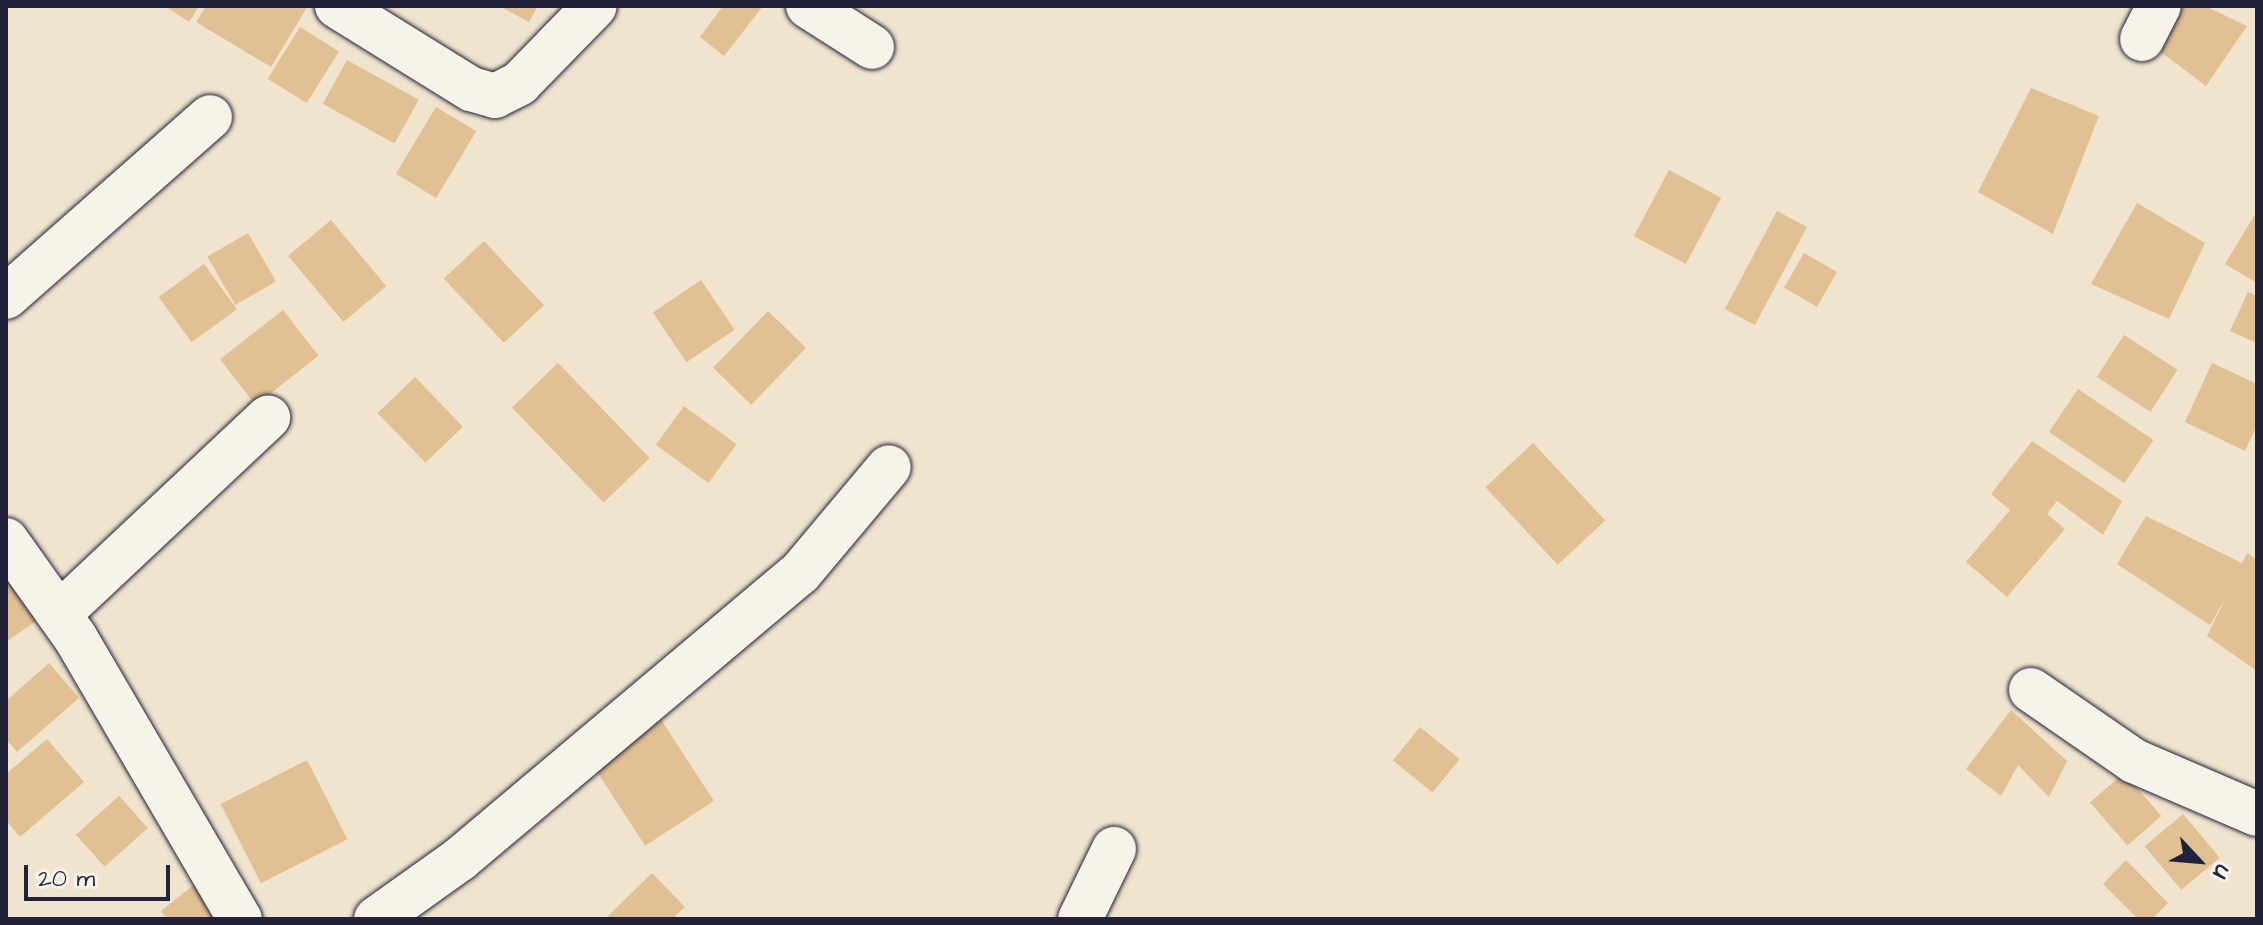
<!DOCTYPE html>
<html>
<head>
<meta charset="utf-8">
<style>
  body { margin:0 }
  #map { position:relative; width:2263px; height:925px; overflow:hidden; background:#f0e4ce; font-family:"Architects Daughter",sans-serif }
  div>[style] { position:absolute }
  .building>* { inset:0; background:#e1c093; transform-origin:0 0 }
  .roads { filter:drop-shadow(0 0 2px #22223b) drop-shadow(0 0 2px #22223b) }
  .street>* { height:44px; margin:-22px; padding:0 22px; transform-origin:22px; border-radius:22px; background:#f7f3e8 }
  span { translate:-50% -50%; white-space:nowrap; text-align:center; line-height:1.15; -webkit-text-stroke:8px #f7f3e8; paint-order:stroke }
  .frame { position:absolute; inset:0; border:8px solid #22223b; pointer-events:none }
  .north { position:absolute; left:2159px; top:821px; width:80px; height:80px; -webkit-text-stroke:6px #f7f3e8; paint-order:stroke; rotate:116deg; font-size:22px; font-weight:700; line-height:32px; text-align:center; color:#22223b }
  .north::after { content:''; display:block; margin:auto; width:28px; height:36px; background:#22223b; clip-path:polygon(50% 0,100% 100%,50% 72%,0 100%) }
  .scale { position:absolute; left:24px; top:865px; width:146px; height:36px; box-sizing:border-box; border:4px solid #22223b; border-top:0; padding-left:10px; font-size:24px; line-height:28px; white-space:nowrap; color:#22223b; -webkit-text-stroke:6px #f7f3e8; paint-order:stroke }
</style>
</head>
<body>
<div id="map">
  <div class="building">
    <div style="clip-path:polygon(165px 6px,199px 6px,189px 22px)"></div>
    <div style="clip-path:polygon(206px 6px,308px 6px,271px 67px,196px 22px)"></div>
    <div style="clip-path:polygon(499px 6px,538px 6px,529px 22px)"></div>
    <div style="clip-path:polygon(723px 6px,763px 6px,724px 56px,700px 37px)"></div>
    <div style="clip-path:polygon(2176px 6px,2205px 6px,2247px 26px,2206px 86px,2153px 46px)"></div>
    <div style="left:300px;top:27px;width:46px;height:61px;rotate:32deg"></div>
    <div style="left:347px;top:60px;width:82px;height:50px;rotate:29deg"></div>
    <div style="clip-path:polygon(2031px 88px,2099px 116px,2053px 234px,1978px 192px)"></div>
    <div style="left:436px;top:107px;width:47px;height:78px;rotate:31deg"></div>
    <div style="left:1669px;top:170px;width:59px;height:75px;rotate:28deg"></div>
    <div style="clip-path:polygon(2137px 203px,2205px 243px,2169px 319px,2091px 284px)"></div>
    <div style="left:1777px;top:211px;width:34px;height:111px;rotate:28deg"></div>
    <div style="clip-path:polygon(2257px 211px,2257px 283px,2225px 264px)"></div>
    <div style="left:331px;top:220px;width:86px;height:56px;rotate:50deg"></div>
    <div style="left:248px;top:233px;width:56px;height:47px;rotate:60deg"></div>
    <div style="left:484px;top:241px;width:88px;height:55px;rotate:47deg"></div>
    <div style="left:1804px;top:253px;width:38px;height:40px;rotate:30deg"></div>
    <div style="left:204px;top:264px;width:56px;height:56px;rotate:54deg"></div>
    <div style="left:701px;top:280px;width:60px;height:58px;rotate:56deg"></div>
    <div style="clip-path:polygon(2248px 292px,2257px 296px,2257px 343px,2230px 331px)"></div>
    <div style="left:283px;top:310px;width:58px;height:80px;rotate:52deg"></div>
    <div style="left:768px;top:311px;width:53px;height:79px;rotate:44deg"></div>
    <div style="left:2124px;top:335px;width:64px;height:50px;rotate:33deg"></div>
    <div style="left:558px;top:363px;width:132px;height:64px;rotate:46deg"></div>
    <div style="clip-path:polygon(2212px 363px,2257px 384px,2257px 425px,2245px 451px,2185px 422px)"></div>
    <div style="left:415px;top:377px;width:69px;height:52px;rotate:46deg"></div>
    <div style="left:2078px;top:389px;width:91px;height:52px;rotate:34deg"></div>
    <div style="left:684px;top:406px;width:65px;height:48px;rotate:36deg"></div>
    <div style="clip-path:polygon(2032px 441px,2122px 501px,2103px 535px,2057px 501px,2047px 514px,2065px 529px,2007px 597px,1966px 562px,2010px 510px,1991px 494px)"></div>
    <div style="left:1533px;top:443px;width:106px;height:65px;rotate:47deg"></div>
    <div style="clip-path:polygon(2146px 516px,2242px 563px,2247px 553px,2257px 560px,2257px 671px,2207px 636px,2227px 595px,2210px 625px,2117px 564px)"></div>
    <div style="clip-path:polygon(15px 577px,43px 616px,6px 642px,6px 583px)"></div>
    <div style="clip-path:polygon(49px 663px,79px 698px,17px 752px,6px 739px,6px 701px)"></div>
    <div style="clip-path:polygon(2011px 710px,2067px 761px,2049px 797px,2018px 765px,2001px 796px,1966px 769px)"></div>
    <div style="left:660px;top:718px;width:99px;height:82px;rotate:57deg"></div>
    <div style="left:1420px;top:727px;width:51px;height:43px;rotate:39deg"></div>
    <div style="clip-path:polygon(47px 739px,84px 782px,20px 837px,6px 820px,6px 774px)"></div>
    <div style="left:307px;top:760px;width:89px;height:97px;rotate:63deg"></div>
    <div style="left:2124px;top:773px;width:57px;height:45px;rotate:49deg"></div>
    <div style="left:119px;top:796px;width:43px;height:58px;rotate:48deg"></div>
    <div style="left:2183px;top:814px;width:57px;height:50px;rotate:50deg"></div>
    <div style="clip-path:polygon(2126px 860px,2168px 903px,2152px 919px,2138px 919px,2103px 884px)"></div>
    <div style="clip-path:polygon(652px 873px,685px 907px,672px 919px,605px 919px)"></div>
    <div style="clip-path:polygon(195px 884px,222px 919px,167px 919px,161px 911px)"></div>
  </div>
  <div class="roads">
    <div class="street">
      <div style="left:337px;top:6px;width:158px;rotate:31.8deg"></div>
      <div style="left:471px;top:89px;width:25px;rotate:16deg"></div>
      <div style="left:495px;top:96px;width:28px;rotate:-27deg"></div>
      <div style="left:520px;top:83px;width:107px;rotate:-45.8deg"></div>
      <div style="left:808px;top:6px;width:76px;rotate:32.6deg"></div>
      <div style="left:2142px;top:39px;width:37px;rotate:-63deg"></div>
      <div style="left:6px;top:297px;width:272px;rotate:-41.4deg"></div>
      <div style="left:6px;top:540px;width:119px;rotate:54.6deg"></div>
      <div style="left:75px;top:637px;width:327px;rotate:59.7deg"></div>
      <div style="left:59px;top:614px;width:287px;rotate:-43.2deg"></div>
      <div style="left:2031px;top:690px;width:125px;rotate:34.6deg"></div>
      <div style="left:2134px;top:761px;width:134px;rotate:23.3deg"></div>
      <div style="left:376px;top:919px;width:103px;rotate:-35.5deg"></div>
      <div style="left:460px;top:859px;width:444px;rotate:-40.1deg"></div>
      <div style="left:800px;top:573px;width:138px;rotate:-50deg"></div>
      <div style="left:1080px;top:919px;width:78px;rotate:-64.1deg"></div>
    </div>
  </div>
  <div class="frame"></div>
  <div class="north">U</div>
  <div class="scale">20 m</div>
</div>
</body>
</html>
